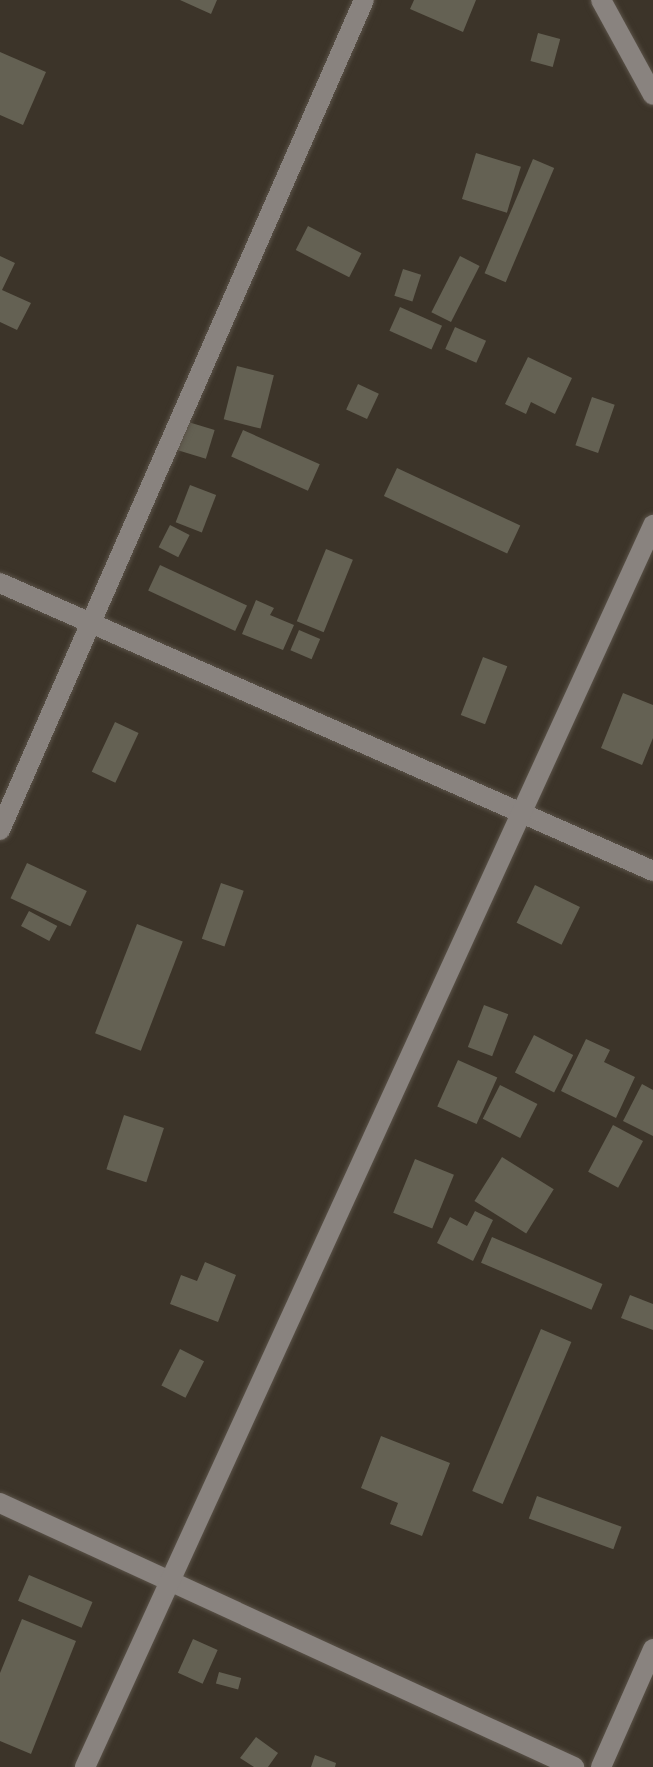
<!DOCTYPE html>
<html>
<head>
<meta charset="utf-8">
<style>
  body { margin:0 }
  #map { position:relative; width:653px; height:1767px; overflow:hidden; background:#3c3429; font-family:Arial,sans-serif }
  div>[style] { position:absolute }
  .building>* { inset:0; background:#646153; transform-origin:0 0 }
  .roads { filter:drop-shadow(0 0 2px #5a5248) drop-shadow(0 0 2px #5a5248) }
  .minor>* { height:20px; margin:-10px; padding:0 10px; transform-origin:10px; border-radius:10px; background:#89837f }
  span { translate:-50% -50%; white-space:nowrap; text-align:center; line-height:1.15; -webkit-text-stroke:6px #3c3429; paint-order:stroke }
</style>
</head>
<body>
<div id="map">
  <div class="building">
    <div style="clip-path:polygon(180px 0,217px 0,211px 14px)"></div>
    <div style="clip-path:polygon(414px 0,476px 0,463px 32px,410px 9px)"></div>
    <div style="left:538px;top:33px;width:23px;height:29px;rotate:15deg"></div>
    <div style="clip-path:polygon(0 52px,46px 72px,23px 125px,0 115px)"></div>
    <div style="left:476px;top:153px;width:47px;height:48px;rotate:17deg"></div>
    <div style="left:533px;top:159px;width:23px;height:124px;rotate:23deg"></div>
    <div style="left:308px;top:226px;width:60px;height:27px;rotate:27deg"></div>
    <div style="clip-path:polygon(0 256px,15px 263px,2px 290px,31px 303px,17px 330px,0 322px)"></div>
    <div style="left:460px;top:256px;width:22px;height:63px;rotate:27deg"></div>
    <div style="left:403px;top:269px;width:19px;height:28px;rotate:18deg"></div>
    <div style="left:400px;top:307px;width:46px;height:26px;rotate:24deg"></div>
    <div style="left:455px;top:327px;width:34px;height:24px;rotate:24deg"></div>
    <div style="clip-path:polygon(528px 357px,572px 378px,555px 414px,531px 402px,526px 414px,505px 404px)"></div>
    <div style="left:237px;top:366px;width:38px;height:55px;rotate:14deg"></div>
    <div style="left:358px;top:384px;width:23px;height:28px;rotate:25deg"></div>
    <div style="left:592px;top:397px;width:24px;height:51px;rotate:19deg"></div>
    <div style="left:185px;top:421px;width:31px;height:30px;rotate:17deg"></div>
    <div style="left:243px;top:430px;width:84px;height:29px;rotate:24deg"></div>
    <div style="left:397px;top:468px;width:136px;height:31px;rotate:25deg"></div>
    <div style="left:190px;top:485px;width:28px;height:40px;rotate:21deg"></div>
    <div style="left:170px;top:525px;width:22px;height:25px;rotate:27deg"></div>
    <div style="left:326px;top:549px;width:29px;height:78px;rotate:22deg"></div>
    <div style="left:160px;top:565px;width:96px;height:28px;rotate:25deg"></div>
    <div style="clip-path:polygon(256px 600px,274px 608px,270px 615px,294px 625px,283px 650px,242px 634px)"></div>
    <div style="left:299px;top:630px;width:23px;height:22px;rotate:23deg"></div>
    <div style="left:483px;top:657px;width:26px;height:62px;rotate:21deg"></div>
    <div style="clip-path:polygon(623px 693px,653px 705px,653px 738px,642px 765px,601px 748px)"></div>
    <div style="left:115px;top:722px;width:26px;height:55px;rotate:25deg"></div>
    <div style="left:27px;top:863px;width:66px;height:39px;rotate:25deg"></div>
    <div style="left:221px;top:883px;width:24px;height:59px;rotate:19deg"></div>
    <div style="left:535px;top:885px;width:50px;height:42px;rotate:26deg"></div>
    <div style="left:29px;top:911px;width:32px;height:17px;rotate:28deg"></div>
    <div style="left:137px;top:924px;width:49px;height:117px;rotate:21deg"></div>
    <div style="left:484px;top:1005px;width:26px;height:45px;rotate:21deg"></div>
    <div style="left:534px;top:1035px;width:44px;height:42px;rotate:27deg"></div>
    <div style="clip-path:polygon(586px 1039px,610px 1050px,604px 1062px,635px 1077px,616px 1118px,561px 1091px)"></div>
    <div style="left:458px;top:1060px;width:43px;height:51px;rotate:24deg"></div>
    <div style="clip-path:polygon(642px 1084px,653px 1090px,653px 1136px,623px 1121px)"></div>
    <div style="left:500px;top:1085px;width:42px;height:38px;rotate:27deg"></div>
    <div style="left:124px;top:1115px;width:42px;height:57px;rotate:18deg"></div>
    <div style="left:613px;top:1125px;width:34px;height:53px;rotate:28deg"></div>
    <div style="left:502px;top:1157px;width:61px;height:52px;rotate:32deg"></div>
    <div style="left:415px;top:1159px;width:42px;height:58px;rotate:22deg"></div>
    <div style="clip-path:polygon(475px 1211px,493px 1220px,473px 1261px,437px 1243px,450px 1217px,467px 1226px)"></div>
    <div style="left:492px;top:1237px;width:120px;height:28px;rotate:23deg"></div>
    <div style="clip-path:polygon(205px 1262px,236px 1275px,218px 1322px,170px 1304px,181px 1275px,197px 1281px)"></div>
    <div style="clip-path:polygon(630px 1295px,653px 1304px,653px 1330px,621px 1318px)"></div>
    <div style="left:541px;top:1329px;width:33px;height:176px;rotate:23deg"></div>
    <div style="left:180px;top:1349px;width:27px;height:41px;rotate:27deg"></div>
    <div style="clip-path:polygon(381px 1436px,450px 1463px,422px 1536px,390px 1524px,398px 1503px,361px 1488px)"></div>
    <div style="left:537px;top:1496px;width:90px;height:24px;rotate:20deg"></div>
    <div style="left:29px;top:1575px;width:69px;height:28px;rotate:23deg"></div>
    <div style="clip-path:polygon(22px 1619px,76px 1641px,31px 1754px,0 1741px,0 1673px)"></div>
    <div style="left:193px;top:1639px;width:27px;height:37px;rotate:24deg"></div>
    <div style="left:219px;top:1672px;width:23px;height:12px;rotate:15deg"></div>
    <div style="clip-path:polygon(256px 1737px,278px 1753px,268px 1767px,254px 1767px,240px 1758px)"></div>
    <div style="clip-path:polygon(315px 1755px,336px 1763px,335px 1767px,311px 1767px)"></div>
  </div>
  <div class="roads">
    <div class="minor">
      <div style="left:601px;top:0;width:108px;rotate:61.3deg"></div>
      <div style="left:0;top:583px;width:714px;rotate:23.8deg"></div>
      <div style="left:0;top:830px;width:906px;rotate:-66.32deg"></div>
      <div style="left:0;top:1503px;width:632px;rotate:24.7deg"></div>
      <div style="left:85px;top:1767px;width:1366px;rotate:-65.42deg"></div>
      <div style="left:601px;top:1767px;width:129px;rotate:-66.2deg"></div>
    </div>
  </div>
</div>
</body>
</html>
